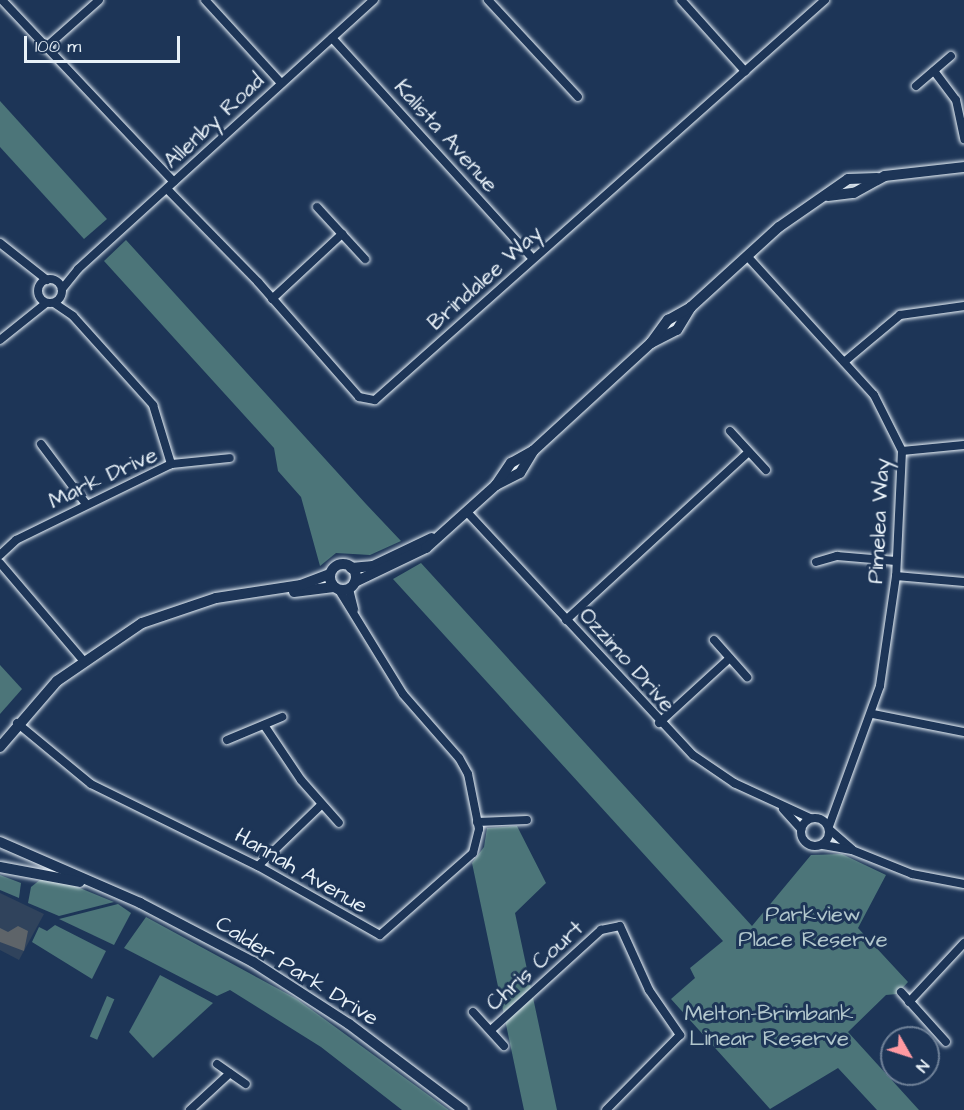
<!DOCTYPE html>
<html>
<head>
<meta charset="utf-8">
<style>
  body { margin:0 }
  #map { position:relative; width:964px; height:1110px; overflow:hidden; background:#1d3557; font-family:"Architects Daughter",sans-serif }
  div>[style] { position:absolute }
  .built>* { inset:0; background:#30435c }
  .green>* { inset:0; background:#4c7579; transform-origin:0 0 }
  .building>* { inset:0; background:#5e6469 }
  .roads { filter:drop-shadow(0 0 2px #e8f1f8) drop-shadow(0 0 2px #e8f1f8) }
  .minor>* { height:8px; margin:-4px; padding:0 4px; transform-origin:4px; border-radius:4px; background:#1d3557 }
  .minor>.ring { margin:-4px; padding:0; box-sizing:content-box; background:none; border:8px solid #1d3557; border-radius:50% }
  .tertiary>* { height:10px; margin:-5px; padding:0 5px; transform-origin:5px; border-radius:5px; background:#1d3557 }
  .tertiary>.ring { margin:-5px; padding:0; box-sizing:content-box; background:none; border:10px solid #1d3557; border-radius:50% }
  span { translate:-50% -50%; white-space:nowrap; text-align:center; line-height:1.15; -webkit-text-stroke:6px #1d3557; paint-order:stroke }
  .street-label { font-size:22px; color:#e8f1f8 }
  .park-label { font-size:22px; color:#b1c6cc }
  .north { position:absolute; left:880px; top:1026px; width:60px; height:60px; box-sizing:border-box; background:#1d3557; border:2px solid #6e8097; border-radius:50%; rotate:129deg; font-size:16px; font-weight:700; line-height:24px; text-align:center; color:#e8f1f8 }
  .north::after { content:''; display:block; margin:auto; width:21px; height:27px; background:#ff9aa2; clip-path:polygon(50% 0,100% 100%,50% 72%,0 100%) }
  .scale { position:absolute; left:24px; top:36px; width:156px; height:27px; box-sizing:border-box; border:3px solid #e8f1f8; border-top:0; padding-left:8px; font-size:18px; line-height:21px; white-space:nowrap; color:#e8f1f8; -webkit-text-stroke:4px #1d3557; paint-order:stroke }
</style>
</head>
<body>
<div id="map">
  <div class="built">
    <div style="clip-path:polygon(0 893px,44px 914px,19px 960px,0 950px)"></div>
  </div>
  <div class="green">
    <div style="clip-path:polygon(0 101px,107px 219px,84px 239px,0 147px)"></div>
    <div style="clip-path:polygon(126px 240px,366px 504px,401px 541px,370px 555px,336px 553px,320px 566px,301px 497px,278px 471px,274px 448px,104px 261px)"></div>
    <div style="clip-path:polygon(421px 563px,752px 926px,811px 855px,842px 854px,886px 875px,858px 928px,908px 982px,897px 994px,886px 995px,848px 1032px,919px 1110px,877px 1110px,838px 1068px,770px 1109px,671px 999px,695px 978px,690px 968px,723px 941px,393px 579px)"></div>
    <div style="clip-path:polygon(0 665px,22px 689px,0 714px)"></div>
    <div style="clip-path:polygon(517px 826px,546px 883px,515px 913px,557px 1110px,524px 1110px,472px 863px,484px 847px,487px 828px)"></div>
    <div style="clip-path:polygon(0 875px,21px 883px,19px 898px,0 890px)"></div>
    <div style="clip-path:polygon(41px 879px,75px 886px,114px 902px,59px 916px,28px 903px,31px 887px)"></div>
    <div style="clip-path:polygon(118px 904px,131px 913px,114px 945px,59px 919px)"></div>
    <div style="clip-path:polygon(146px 917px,297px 999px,449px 1110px,402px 1110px,321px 1047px,230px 990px,217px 996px,124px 948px)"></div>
    <div style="clip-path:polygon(55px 925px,106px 951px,92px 979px,32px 942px,39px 927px,47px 931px)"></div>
    <div style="clip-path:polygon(160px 975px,213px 1003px,153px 1058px,129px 1032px)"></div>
    <div style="left:107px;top:996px;width:8px;height:44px;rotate:23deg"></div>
  </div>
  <div class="building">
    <div style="clip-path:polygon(18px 926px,28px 931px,24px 951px,0 942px,0 928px,8px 932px)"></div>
  </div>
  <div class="roads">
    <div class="minor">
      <div style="left:2px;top:0;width:250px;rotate:46.6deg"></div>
      <div style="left:205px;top:0;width:113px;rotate:47.5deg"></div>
      <div style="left:488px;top:0;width:132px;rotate:47.1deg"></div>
      <div style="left:681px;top:0;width:96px;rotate:48deg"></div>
      <div style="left:332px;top:38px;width:297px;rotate:47.7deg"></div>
      <div style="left:45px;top:48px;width:72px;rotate:-41.6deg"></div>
      <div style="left:934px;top:71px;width:36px;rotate:53deg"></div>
      <div style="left:956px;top:100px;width:40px;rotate:78deg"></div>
      <div style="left:916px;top:86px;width:46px;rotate:-40.6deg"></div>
      <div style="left:167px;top:189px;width:130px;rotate:45.6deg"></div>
      <div style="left:258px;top:282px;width:153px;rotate:48.7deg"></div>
      <div style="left:359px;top:397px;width:16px;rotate:11deg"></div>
      <div style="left:375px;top:400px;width:602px;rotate:-41.63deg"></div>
      <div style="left:317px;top:207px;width:71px;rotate:47.3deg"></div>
      <div style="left:0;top:243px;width:60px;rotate:38.2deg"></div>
      <div style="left:747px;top:256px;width:188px;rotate:47.6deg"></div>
      <div style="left:874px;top:395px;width:63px;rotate:63.4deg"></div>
      <div style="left:902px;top:451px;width:125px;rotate:92.7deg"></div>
      <div style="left:896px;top:576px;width:111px;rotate:98.3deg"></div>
      <div style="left:880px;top:686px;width:149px;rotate:110deg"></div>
      <div class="ring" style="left:38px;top:279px;width:16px;height:16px"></div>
      <div style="left:62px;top:289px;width:26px;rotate:-51deg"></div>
      <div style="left:78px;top:269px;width:400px;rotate:-42.3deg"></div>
      <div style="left:272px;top:299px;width:96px;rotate:-42.9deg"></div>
      <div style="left:54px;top:303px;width:23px;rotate:34deg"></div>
      <div style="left:73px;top:316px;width:120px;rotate:48deg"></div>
      <div style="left:153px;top:405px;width:62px;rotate:73deg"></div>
      <div style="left:0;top:340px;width:59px;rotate:-38.8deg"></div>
      <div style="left:844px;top:362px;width:73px;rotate:-40deg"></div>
      <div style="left:900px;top:315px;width:65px;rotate:-8deg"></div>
      <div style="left:730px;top:431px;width:53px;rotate:47.3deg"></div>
      <div style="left:41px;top:444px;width:75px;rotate:53.1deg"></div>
      <div style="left:902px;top:451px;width:62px;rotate:-5.5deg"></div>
      <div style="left:467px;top:512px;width:332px;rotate:47.1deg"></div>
      <div style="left:693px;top:755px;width:50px;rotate:34.3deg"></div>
      <div style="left:734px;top:783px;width:84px;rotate:24.7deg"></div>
      <div style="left:0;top:555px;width:22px;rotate:-43deg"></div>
      <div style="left:16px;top:540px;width:173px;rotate:-26.1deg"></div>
      <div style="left:171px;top:464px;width:59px;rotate:-5.8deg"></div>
      <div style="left:816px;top:562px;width:22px;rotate:-16deg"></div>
      <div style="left:837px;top:556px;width:59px;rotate:4.8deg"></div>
      <div style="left:0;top:563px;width:126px;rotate:49.5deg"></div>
      <div style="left:896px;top:576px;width:68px;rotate:5deg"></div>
      <div style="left:349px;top:589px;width:21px;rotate:76deg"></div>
      <div style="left:566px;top:620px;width:248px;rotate:-42.6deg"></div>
      <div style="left:714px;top:640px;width:50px;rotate:48.3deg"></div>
      <div style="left:873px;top:714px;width:93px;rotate:11.2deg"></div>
      <div style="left:17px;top:723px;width:96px;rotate:39.5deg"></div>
      <div style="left:91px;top:784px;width:186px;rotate:26.2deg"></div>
      <div style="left:258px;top:866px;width:140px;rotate:29.5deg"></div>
      <div style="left:380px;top:935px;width:124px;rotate:-41.4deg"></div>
      <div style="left:473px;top:853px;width:25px;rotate:-76deg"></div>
      <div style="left:479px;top:829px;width:56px;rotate:-101.3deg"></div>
      <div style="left:468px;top:774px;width:18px;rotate:-119deg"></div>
      <div style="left:459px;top:758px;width:85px;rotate:-131.2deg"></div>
      <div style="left:403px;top:694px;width:122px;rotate:-121.6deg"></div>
      <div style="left:659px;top:723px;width:96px;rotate:-42.5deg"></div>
      <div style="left:264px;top:725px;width:66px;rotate:56.1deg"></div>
      <div style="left:301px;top:780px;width:57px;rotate:48.5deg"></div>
      <div style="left:227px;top:740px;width:60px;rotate:-22.7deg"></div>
      <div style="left:783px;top:809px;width:27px;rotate:48deg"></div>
      <div class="ring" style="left:801px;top:818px;width:20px;height:20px"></div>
      <div style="left:477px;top:822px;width:50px;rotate:-2.3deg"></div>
      <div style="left:830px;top:830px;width:29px;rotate:41deg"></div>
      <div style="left:823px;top:845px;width:29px;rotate:10deg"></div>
      <div style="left:852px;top:850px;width:65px;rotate:21.8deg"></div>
      <div style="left:912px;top:874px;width:53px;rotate:10.9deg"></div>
      <div style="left:258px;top:866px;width:88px;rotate:-44.1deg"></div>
      <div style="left:901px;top:992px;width:67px;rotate:48deg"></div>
      <div style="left:909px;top:1002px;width:81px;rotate:-47deg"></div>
      <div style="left:473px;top:1012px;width:46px;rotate:47.6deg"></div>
      <div style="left:491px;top:1030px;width:149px;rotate:-42.3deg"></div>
      <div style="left:601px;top:930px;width:19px;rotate:-12deg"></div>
      <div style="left:620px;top:926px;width:70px;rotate:65.6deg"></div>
      <div style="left:649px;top:990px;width:55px;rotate:55.4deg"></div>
      <div style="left:680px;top:1035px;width:105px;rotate:134.6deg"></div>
      <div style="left:217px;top:1064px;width:35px;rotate:35deg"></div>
      <div style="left:190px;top:1110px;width:54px;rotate:-42.8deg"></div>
    </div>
    <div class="tertiary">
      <div style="left:828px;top:196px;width:26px;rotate:-7deg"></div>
      <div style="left:854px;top:193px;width:35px;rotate:-29deg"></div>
      <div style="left:885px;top:176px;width:80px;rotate:-6.5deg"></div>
      <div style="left:651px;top:343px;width:29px;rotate:-27deg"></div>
      <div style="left:677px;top:330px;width:27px;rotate:-59deg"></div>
      <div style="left:496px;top:485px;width:27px;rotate:-27deg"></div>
      <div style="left:520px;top:473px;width:26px;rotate:-59deg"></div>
      <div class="ring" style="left:330px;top:564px;width:16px;height:16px"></div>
      <div style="left:351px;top:568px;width:22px;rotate:-5deg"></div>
      <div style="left:373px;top:566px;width:65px;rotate:-25.4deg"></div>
      <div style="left:355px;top:582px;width:79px;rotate:-25.6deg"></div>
      <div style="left:426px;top:548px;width:94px;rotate:-42deg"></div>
      <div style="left:496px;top:485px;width:27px;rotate:-56deg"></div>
      <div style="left:511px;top:463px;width:25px;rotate:-29deg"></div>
      <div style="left:533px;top:451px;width:160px;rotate:-42.5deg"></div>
      <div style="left:651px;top:343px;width:29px;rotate:-54deg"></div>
      <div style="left:668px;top:320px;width:26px;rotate:-29deg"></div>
      <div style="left:691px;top:307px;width:119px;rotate:-42.3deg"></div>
      <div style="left:779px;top:227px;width:84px;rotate:-34.8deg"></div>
      <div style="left:848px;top:179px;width:29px;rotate:-2deg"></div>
      <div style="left:294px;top:592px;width:40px;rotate:-7.1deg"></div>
      <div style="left:0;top:747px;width:87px;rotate:-49.2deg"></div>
      <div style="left:57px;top:681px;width:103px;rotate:-34.3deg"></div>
      <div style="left:142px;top:623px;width:78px;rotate:-18.7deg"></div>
      <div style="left:216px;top:598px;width:86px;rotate:-8.7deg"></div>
      <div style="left:301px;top:585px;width:31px;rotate:-21deg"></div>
      <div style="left:0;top:842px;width:153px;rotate:23.5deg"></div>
      <div style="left:140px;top:903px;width:127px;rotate:27.6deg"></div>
      <div style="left:253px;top:962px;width:114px;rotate:32.9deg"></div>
      <div style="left:349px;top:1024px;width:143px;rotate:37deg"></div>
      <div style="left:0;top:867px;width:81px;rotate:10.6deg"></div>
    </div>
  </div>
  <div class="street-label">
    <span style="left:214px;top:121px;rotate:-43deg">Allenby Road</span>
    <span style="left:446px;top:136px;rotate:48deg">Kalista Avenue</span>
    <span style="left:485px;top:278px;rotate:-42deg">Brindalee Way</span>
    <span style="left:103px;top:478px;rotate:-25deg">Mark Drive</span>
    <span style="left:879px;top:521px;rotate:-87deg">Pimelea Way</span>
    <span style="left:627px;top:660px;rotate:48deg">Ozzimo Drive</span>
    <span style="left:301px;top:871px;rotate:30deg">Hannah Avenue</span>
    <span style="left:535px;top:966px;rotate:-42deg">Chris Court</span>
    <span style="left:297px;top:971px;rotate:32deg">Calder Park Drive</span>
  </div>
  <div class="park-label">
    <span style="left:813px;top:927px">Parkview<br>Place Reserve</span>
    <span style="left:769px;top:1026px">Melton-Brimbank<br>Linear Reserve</span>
  </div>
  <div class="north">N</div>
  <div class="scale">100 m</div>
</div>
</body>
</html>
